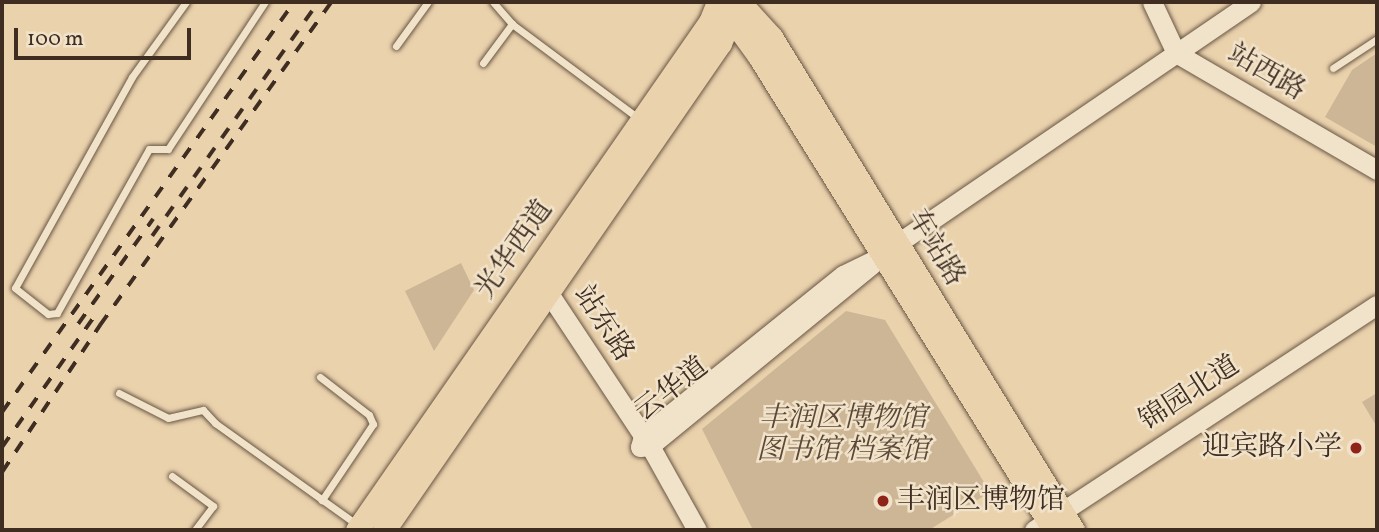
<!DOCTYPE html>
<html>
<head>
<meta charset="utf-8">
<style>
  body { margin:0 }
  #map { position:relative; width:1379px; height:532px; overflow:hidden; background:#ead2ad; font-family:Vollkorn,"Noto Serif SC",serif }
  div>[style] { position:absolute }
  .green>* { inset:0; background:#cdb695 }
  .roads { filter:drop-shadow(0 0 2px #695643) drop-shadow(0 0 2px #695643) }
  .lane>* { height:7px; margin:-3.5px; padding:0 3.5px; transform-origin:3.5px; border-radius:3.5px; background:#f1e2ca }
  .secondary>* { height:19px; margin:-9.5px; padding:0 9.5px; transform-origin:9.5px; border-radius:9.5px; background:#f1e2ca }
  .primary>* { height:23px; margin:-11.5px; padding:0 11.5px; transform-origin:11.5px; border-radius:11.5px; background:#ead2ad }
  .rail>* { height:3.5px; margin-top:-1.75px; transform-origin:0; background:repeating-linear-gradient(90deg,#3e2d20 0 12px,transparent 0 24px) }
  .dots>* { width:19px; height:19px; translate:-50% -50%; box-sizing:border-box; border:4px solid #f1e2ca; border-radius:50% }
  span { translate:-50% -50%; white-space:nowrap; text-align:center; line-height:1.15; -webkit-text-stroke:5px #f1e2ca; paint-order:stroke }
  .street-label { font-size:28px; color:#3e2d20 }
  .park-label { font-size:28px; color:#5b4837; font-style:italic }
  .poi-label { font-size:28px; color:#3e2d20 }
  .right { translate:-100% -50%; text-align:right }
  .left { translate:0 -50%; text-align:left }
  .frame { position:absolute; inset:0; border:4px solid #3e2d20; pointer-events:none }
  .scale { position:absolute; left:14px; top:28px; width:177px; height:32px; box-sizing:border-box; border:4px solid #3e2d20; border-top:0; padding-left:9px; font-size:21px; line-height:24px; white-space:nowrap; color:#3e2d20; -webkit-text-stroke:5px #f1e2ca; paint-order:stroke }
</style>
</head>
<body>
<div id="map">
  <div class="green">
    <div style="clip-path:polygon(1377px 53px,1377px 147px,1325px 117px,1352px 70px)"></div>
    <div style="clip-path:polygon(461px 263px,474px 290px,434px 351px,405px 291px)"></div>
    <div style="clip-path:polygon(846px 311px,885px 320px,990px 492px,929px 530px,753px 530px,702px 429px)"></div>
    <div style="clip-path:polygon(1377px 393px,1377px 427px,1362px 402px)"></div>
  </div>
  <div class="roads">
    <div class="lane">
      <div style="left:186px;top:2px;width:92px;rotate:125.8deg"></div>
      <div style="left:132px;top:77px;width:241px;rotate:119deg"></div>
      <div style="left:15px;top:288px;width:42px;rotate:38.2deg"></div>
      <div style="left:48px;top:314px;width:9px;rotate:-6deg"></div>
      <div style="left:57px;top:313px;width:188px;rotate:-60.7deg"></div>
      <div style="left:149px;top:149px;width:19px"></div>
      <div style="left:168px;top:149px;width:176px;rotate:-56.6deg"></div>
      <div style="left:493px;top:2px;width:29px;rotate:49deg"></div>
      <div style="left:512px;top:24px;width:157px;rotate:36.7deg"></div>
      <div style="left:396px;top:46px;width:54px;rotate:-54deg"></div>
      <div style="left:483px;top:63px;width:49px;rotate:-53.4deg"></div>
      <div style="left:1333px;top:68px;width:53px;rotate:-33.4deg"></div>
      <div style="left:320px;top:377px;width:62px;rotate:37.8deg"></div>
      <div style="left:369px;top:415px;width:10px;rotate:66deg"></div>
      <div style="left:373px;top:424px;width:92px;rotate:123.9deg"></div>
      <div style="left:119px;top:393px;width:55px;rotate:27deg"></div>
      <div style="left:168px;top:418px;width:36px;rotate:-13deg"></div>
      <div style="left:203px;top:410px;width:18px;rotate:47deg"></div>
      <div style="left:215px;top:423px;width:173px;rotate:35.6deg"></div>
      <div style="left:172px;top:476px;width:51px;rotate:36.2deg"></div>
      <div style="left:213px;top:506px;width:30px;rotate:127deg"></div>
    </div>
    <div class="secondary">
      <div style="left:1152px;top:2px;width:56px;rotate:64.8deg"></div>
      <div style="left:1176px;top:53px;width:233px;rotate:30.2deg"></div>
      <div style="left:882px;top:256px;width:43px;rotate:154deg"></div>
      <div style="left:843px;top:275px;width:257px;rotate:141.2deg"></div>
      <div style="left:643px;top:436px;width:11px;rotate:105deg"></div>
      <div style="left:640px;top:447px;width:10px;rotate:-6deg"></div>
      <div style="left:650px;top:446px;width:320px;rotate:-39.3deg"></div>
      <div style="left:898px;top:243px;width:427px;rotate:-34.3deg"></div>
      <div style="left:548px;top:292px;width:185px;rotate:56.5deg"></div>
      <div style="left:650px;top:446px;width:96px;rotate:60.8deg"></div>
      <div style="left:1034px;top:530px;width:410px;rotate:-33.3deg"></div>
    </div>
    <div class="primary">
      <div style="left:739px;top:2px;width:47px;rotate:47.6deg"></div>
      <div style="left:771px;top:37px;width:578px;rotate:58.51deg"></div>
      <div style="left:725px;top:9px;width:58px;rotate:54.1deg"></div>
      <div style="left:759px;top:56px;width:558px;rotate:58.1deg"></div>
      <div style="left:357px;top:530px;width:619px;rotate:-55.21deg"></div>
      <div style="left:710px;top:22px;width:22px;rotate:-68deg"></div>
      <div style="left:384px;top:530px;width:592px;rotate:-55.4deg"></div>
      <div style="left:720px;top:43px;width:44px;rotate:-67.5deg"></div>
    </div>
  </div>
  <div class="rail">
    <div style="left:152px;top:236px;width:287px;rotate:-54.6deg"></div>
    <div style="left:78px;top:324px;width:129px;rotate:-54.5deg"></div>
    <div style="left:2px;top:412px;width:503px;rotate:-54.54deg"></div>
    <div style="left:2px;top:447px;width:158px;rotate:-54.8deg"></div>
    <div style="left:2px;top:472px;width:177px;rotate:-56.3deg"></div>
    <div style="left:100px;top:325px;width:397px;rotate:-54.4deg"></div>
  </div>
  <div class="dots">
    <div style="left:1356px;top:448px;background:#8f2418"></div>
    <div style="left:883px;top:501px;background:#8f2418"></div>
  </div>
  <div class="street-label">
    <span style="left:1266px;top:73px;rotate:30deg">站西路</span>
    <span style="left:935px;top:248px;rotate:59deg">车站路</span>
    <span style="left:515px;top:250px;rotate:-55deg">光华西道</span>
    <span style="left:603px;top:324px;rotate:57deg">站东路</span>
    <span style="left:672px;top:390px;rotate:-38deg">云华道</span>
    <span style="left:1190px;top:394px;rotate:-33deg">锦园北道</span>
  </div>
  <div class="park-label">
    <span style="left:843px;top:435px">丰润区博物馆<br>图书馆 档案馆</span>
  </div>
  <div class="poi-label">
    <span class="right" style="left:1342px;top:448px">迎宾路小学</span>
    <span class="left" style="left:897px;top:501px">丰润区博物馆</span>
  </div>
  <div class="frame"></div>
  <div class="scale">100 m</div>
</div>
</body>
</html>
